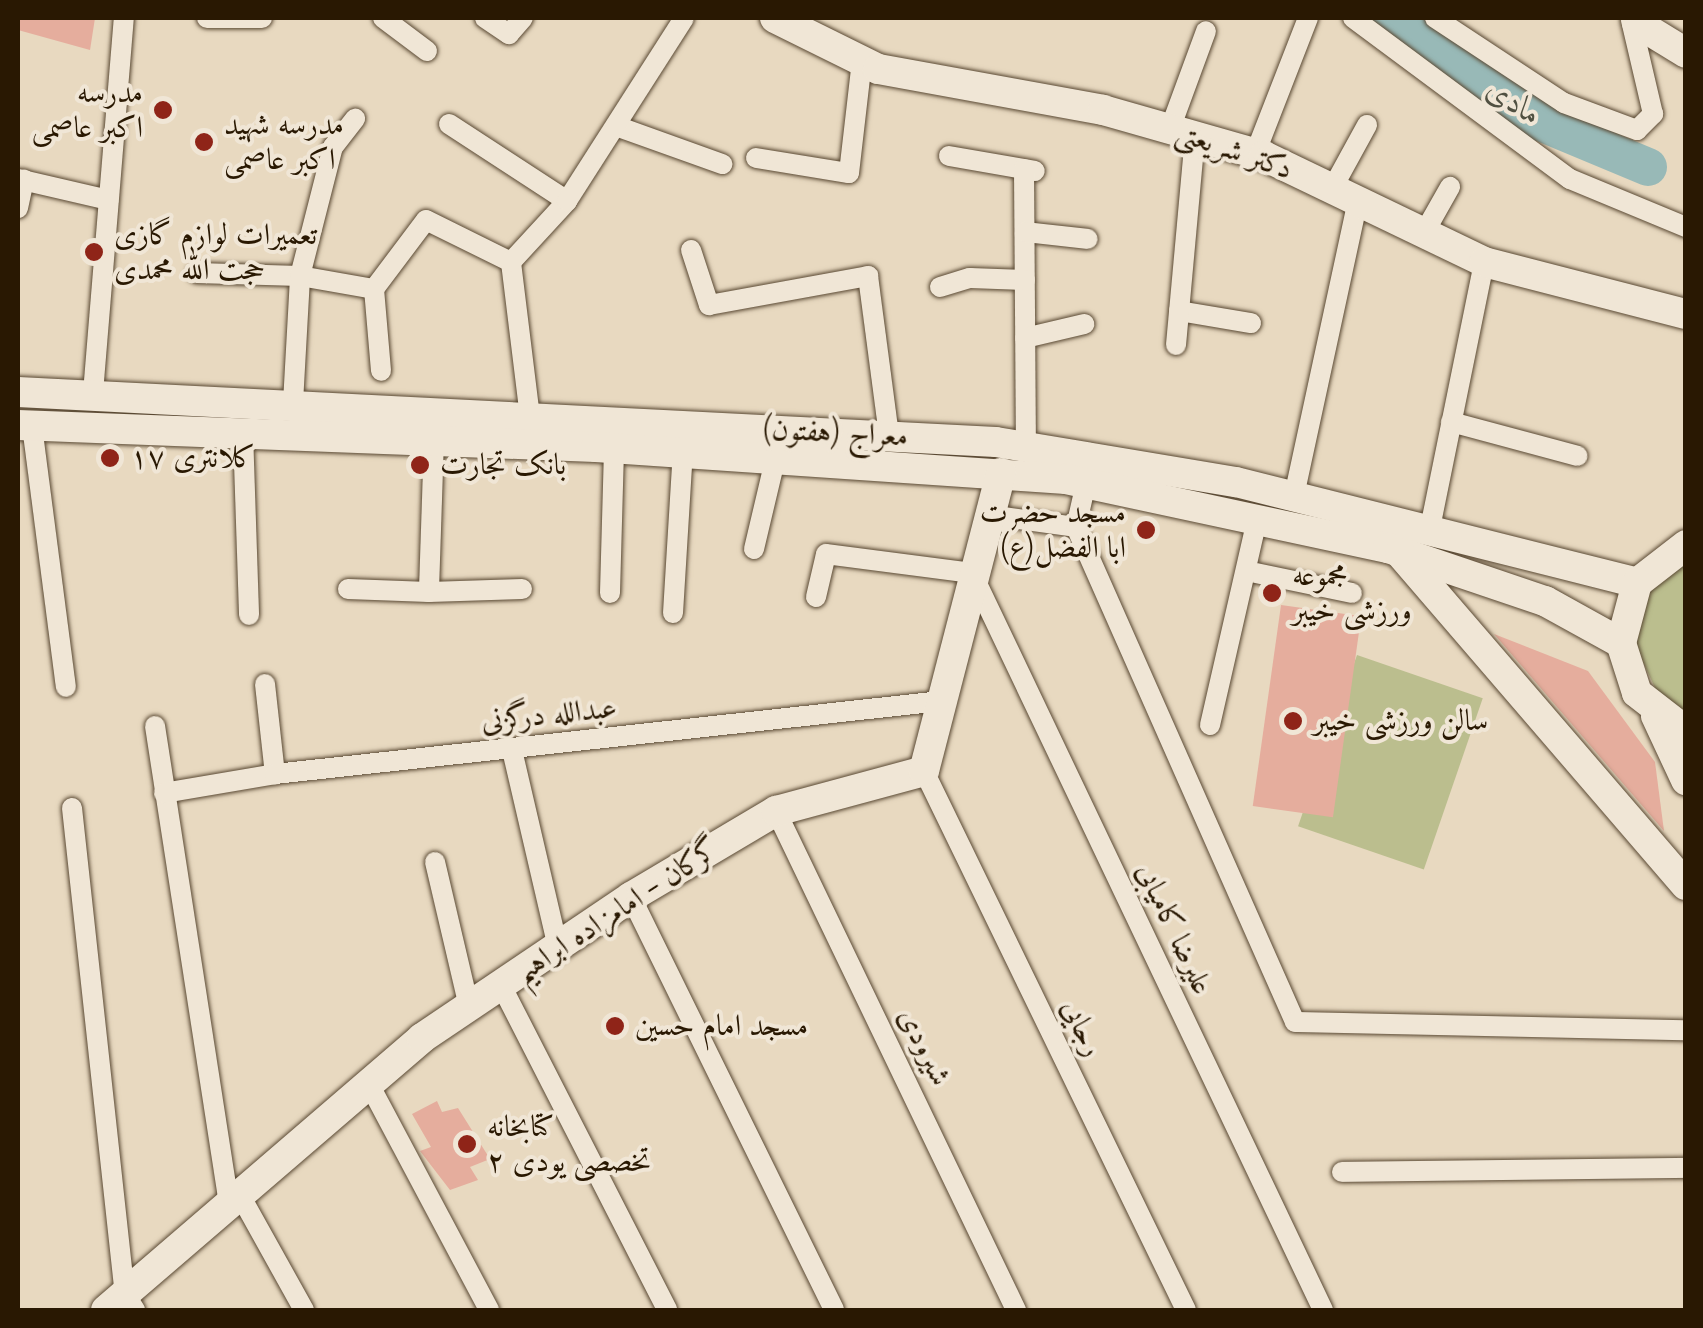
<!DOCTYPE html>
<html>
<head>
<meta charset="utf-8">
<style>
  body { margin:0 }
  #map { position:relative; width:1703px; height:1328px; overflow:hidden; background:#e8d9c0; font-family:Cardo,Amiri,serif }
  div>[style] { position:absolute }
  .green>* { inset:0; background:#bbbe8e; transform-origin:0 0 }
  .river>* { height:38px; margin:-19px; padding:0 19px; transform-origin:19px; border-radius:19px; background:#98b9b7 }
  .building>* { inset:0; background:#e5ad9d; transform-origin:0 0 }
  .roads { filter:drop-shadow(0 0 2px #594832) drop-shadow(0 0 2px #594832) }
  .street>* { height:20px; margin:-10px; padding:0 10px; transform-origin:10px; border-radius:10px; background:#f0e6d6 }
  .secondary>* { height:30px; margin:-15px; padding:0 15px; transform-origin:15px; border-radius:15px; background:#f0e6d6 }
  .dots>* { width:28px; height:28px; translate:-50% -50%; box-sizing:border-box; border:5px solid #f0e6d6; border-radius:50% }
  span { translate:-50% -50%; white-space:nowrap; text-align:center; line-height:1.15; -webkit-text-stroke:8px #f0e6d6; paint-order:stroke }
  .poi-label { font-size:30px; color:#291802 }
  .right { translate:-100% -50%; text-align:right }
  .left { translate:0 -50%; text-align:left }
  .street-label { font-size:30px; color:#291802 }
  .water-label { font-size:32px; color:#505041; font-style:italic }
  .frame { position:absolute; inset:0; border:20px solid #291802; pointer-events:none }
</style>
</head>
<body>
<div id="map">
  <div class="green">
    <div style="clip-path:polygon(1685px 561px,1685px 711px,1657px 692px,1635px 645px,1646px 594px)"></div>
    <div style="left:1357px;top:655px;width:133px;height:181px;rotate:19deg"></div>
  </div>
  <div class="river">
    <div style="left:1390px;top:18px;width:183px;rotate:34.7deg"></div>
    <div style="left:1540px;top:122px;width:117px;rotate:22.6deg"></div>
  </div>
  <div class="building">
    <div style="clip-path:polygon(18px 18px,95px 18px,90px 50px,18px 30px)"></div>
    <div style="left:1281px;top:605px;width:81px;height:203px;rotate:8deg"></div>
    <div style="clip-path:polygon(1494px 634px,1588px 671px,1655px 762px,1664px 831px)"></div>
    <div style="clip-path:polygon(437px 1101px,442px 1112px,458px 1108px,490px 1159px,470px 1167px,478px 1180px,450px 1190px,420px 1151px,431px 1147px,412px 1114px)"></div>
  </div>
  <div class="roads">
    <div class="street">
      <div style="left:207px;top:18px;width:55px"></div>
      <div style="left:383px;top:18px;width:55px;rotate:36.9deg"></div>
      <div style="left:485px;top:18px;width:29px;rotate:34deg"></div>
      <div style="left:509px;top:34px;width:21px;rotate:-49deg"></div>
      <div style="left:1353px;top:18px;width:270px;rotate:36.6deg"></div>
      <div style="left:1570px;top:179px;width:126px;rotate:22.5deg"></div>
      <div style="left:1435px;top:18px;width:154px;rotate:33.4deg"></div>
      <div style="left:1564px;top:103px;width:78px;rotate:20.3deg"></div>
      <div style="left:1637px;top:130px;width:23px;rotate:-45deg"></div>
      <div style="left:1653px;top:114px;width:97px;rotate:-103.2deg"></div>
      <div style="left:449px;top:124px;width:141px;rotate:33.1deg"></div>
      <div style="left:616px;top:126px;width:113px;rotate:19.7deg"></div>
      <div style="left:1170px;top:129px;width:104px;rotate:-69.8deg"></div>
      <div style="left:1255px;top:154px;width:146px;rotate:-68.7deg"></div>
      <div style="left:949px;top:156px;width:87px;rotate:9.9deg"></div>
      <div style="left:756px;top:158px;width:94px;rotate:9.2deg"></div>
      <div style="left:849px;top:173px;width:113px;rotate:-83.4deg"></div>
      <div style="left:1024px;top:169px;width:278px;rotate:89.6deg"></div>
      <div style="left:18px;top:179px;width:93px;rotate:13deg"></div>
      <div style="left:1332px;top:189px;width:73px;rotate:-61.3deg"></div>
      <div style="left:18px;top:208px;width:29px;rotate:-78deg"></div>
      <div style="left:1025px;top:232px;width:63px;rotate:6.3deg"></div>
      <div style="left:1424px;top:233px;width:53px;rotate:-60.5deg"></div>
      <div style="left:691px;top:250px;width:58px;rotate:71.9deg"></div>
      <div style="left:709px;top:305px;width:162px;rotate:-10.3deg"></div>
      <div style="left:868px;top:276px;width:161px;rotate:82.5deg"></div>
      <div style="left:197px;top:273px;width:103px;rotate:1.7deg"></div>
      <div style="left:300px;top:276px;width:75px;rotate:10deg"></div>
      <div style="left:374px;top:289px;width:86px;rotate:-53deg"></div>
      <div style="left:426px;top:220px;width:95px;rotate:26.3deg"></div>
      <div style="left:940px;top:287px;width:31px;rotate:-17deg"></div>
      <div style="left:970px;top:278px;width:55px;rotate:2.1deg"></div>
      <div style="left:374px;top:289px;width:82px;rotate:85.1deg"></div>
      <div style="left:1179px;top:311px;width:73px;rotate:9.5deg"></div>
      <div style="left:1025px;top:338px;width:61px;rotate:-13.3deg"></div>
      <div style="left:1176px;top:345px;width:210px;rotate:-84.8deg"></div>
      <div style="left:93px;top:393px;width:376px;rotate:-85.3deg"></div>
      <div style="left:293px;top:403px;width:127px;rotate:-86.8deg"></div>
      <div style="left:300px;top:276px;width:133px;rotate:-75.7deg"></div>
      <div style="left:333px;top:147px;width:36px;rotate:-52deg"></div>
      <div style="left:530px;top:417px;width:156px;rotate:-97deg"></div>
      <div style="left:511px;top:262px;width:83px;rotate:-47.4deg"></div>
      <div style="left:567px;top:201px;width:217px;rotate:-57.4deg"></div>
      <div style="left:1451px;top:422px;width:131px;rotate:15deg"></div>
      <div style="left:32px;top:426px;width:263px;rotate:82.6deg"></div>
      <div style="left:243px;top:432px;width:183px;rotate:88.1deg"></div>
      <div style="left:434px;top:439px;width:153px;rotate:91.9deg"></div>
      <div style="left:429px;top:592px;width:93px;rotate:-1.8deg"></div>
      <div style="left:1294px;top:496px;width:302px;rotate:-77.8deg"></div>
      <div style="left:989px;top:515px;width:88px;rotate:7.9deg"></div>
      <div style="left:1076px;top:527px;width:541px;rotate:66.13deg"></div>
      <div style="left:1295px;top:1022px;width:391px;rotate:1.2deg"></div>
      <div style="left:1076px;top:527px;width:45px;rotate:-77.2deg"></div>
      <div style="left:1430px;top:528px;width:271px;rotate:-78.5deg"></div>
      <div style="left:754px;top:549px;width:96px;rotate:-76.7deg"></div>
      <div style="left:1256px;top:573px;width:98px;rotate:11.8deg"></div>
      <div style="left:348px;top:589px;width:81px;rotate:2.1deg"></div>
      <div style="left:610px;top:593px;width:145px;rotate:-88.4deg"></div>
      <div style="left:816px;top:597px;width:44px;rotate:-76.9deg"></div>
      <div style="left:826px;top:554px;width:147px;rotate:7.4deg"></div>
      <div style="left:972px;top:573px;width:816px;rotate:64.53deg"></div>
      <div style="left:673px;top:613px;width:162px;rotate:-86.5deg"></div>
      <div style="left:265px;top:684px;width:91px;rotate:83.7deg"></div>
      <div style="left:1210px;top:725px;width:210px;rotate:-77.1deg"></div>
      <div style="left:155px;top:726px;width:485px;rotate:81.2deg"></div>
      <div style="left:512px;top:750px;width:202px;rotate:76.9deg"></div>
      <div style="left:924px;top:771px;width:599px;rotate:64.08deg"></div>
      <div style="left:164px;top:793px;width:113px;rotate:-9.7deg"></div>
      <div style="left:275px;top:774px;width:671px;rotate:-6.25deg"></div>
      <div style="left:72px;top:808px;width:489px;rotate:83.8deg"></div>
      <div style="left:125px;top:1294px;width:19px;rotate:58deg"></div>
      <div style="left:776px;top:811px;width:554px;rotate:64.31deg"></div>
      <div style="left:435px;top:862px;width:149px;rotate:76.8deg"></div>
      <div style="left:631px;top:897px;width:460px;rotate:63.8deg"></div>
      <div style="left:501px;top:985px;width:365px;rotate:62.9deg"></div>
      <div style="left:369px;top:1084px;width:256px;rotate:62deg"></div>
      <div style="left:1342px;top:1172px;width:344px;rotate:-0.7deg"></div>
      <div style="left:240px;top:1195px;width:132px;rotate:60.9deg"></div>
    </div>
    <div class="secondary">
      <div style="left:775px;top:18px;width:115px;rotate:26.3deg"></div>
      <div style="left:878px;top:69px;width:229px;rotate:10.3deg"></div>
      <div style="left:1103px;top:110px;width:167px;rotate:15.9deg"></div>
      <div style="left:1264px;top:156px;width:244px;rotate:25.7deg"></div>
      <div style="left:1484px;top:262px;width:208px;rotate:14.5deg"></div>
      <div style="left:1637px;top:23px;width:57px;rotate:31.5deg"></div>
      <div style="left:18px;top:392px;width:979px;rotate:2.93deg"></div>
      <div style="left:996px;top:442px;width:243px;rotate:9.5deg"></div>
      <div style="left:1236px;top:482px;width:414px;rotate:14.1deg"></div>
      <div style="left:18px;top:425px;width:578px;rotate:2.18deg"></div>
      <div style="left:596px;top:447px;width:471px;rotate:3.9deg"></div>
      <div style="left:1066px;top:479px;width:329px;rotate:12.1deg"></div>
      <div style="left:1388px;top:548px;width:166px;rotate:18.7deg"></div>
      <div style="left:1545px;top:601px;width:87px;rotate:28.9deg"></div>
      <div style="left:1686px;top:545px;width:62px;rotate:142.2deg"></div>
      <div style="left:1637px;top:583px;width:62px;rotate:104.9deg"></div>
      <div style="left:1621px;top:643px;width:52px;rotate:72.3deg"></div>
      <div style="left:1637px;top:693px;width:62px;rotate:37.8deg"></div>
      <div style="left:1400px;top:553px;width:438px;rotate:49.3deg"></div>
      <div style="left:1656px;top:716px;width:71px;rotate:64.9deg"></div>
      <div style="left:106px;top:1310px;width:417px;rotate:-40.7deg"></div>
      <div style="left:422px;top:1038px;width:252px;rotate:-34deg"></div>
      <div style="left:631px;top:897px;width:169px;rotate:-30.7deg"></div>
      <div style="left:776px;top:811px;width:153px;rotate:-15.1deg"></div>
      <div style="left:924px;top:771px;width:308px;rotate:-75.5deg"></div>
    </div>
  </div>
  <div class="dots">
    <div style="left:163px;top:110px;background:#8f2418"></div>
    <div style="left:204px;top:142px;background:#8f2418"></div>
    <div style="left:94px;top:252px;background:#8f2418"></div>
    <div style="left:110px;top:458px;background:#8f2418"></div>
    <div style="left:420px;top:465px;background:#8f2418"></div>
    <div style="left:1146px;top:530px;background:#8f2418"></div>
    <div style="left:1272px;top:593px;background:#8f2418"></div>
    <div style="left:1293px;top:721px;background:#8f2418"></div>
    <div style="left:615px;top:1026px;background:#8f2418"></div>
    <div style="left:467px;top:1144px;background:#8f2418"></div>
  </div>
  <div class="poi-label">
    <span class="right" style="left:143px;top:110px">مدرسه<br>اکبر عاصمی</span>
    <span class="left" style="left:224px;top:142px">مدرسه شهید<br>اکبر عاصمی</span>
    <span class="left" style="left:114px;top:252px">تعمیرات لوازم گازی<br>حجت الله محمدی</span>
    <span class="left" style="left:130px;top:458px">کلانتری ۱۷</span>
    <span class="left" style="left:440px;top:465px">بانک تجارت</span>
    <span class="right" style="left:1126px;top:530px">مسجد حضرت<br>ابا الفضل(ع)</span>
    <span class="left" style="left:1292px;top:593px">مجموعه<br>ورزشی خیبر</span>
    <span class="left" style="left:1313px;top:721px">سالن ورزشی خیبر</span>
    <span class="left" style="left:635px;top:1026px">مسجد امام حسین</span>
    <span class="left" style="left:487px;top:1144px">کتابخانه<br>تخصصی یودی ۲</span>
  </div>
  <div class="street-label">
    <span style="left:1234px;top:151px;rotate:19deg">دکتر شریعتی</span>
    <span style="left:835px;top:433px;rotate:3deg">معراج (هفتون)</span>
    <span style="left:549px;top:715px;rotate:-6deg">عبدالله درگزنی</span>
    <span style="left:617px;top:911px;rotate:-33deg">گرکان - امامزاده ابراهیم</span>
    <span style="left:1174px;top:929px;rotate:65deg">علیرضا کامیابی</span>
    <span style="left:1082px;top:1028px;rotate:64deg">رجایی</span>
    <span style="left:924px;top:1047px;rotate:64deg">شیرودی</span>
  </div>
  <div class="water-label">
    <span style="left:1514px;top:102px;rotate:33deg">مادی</span>
  </div>
  <div class="frame"></div>
</div>
</body>
</html>
